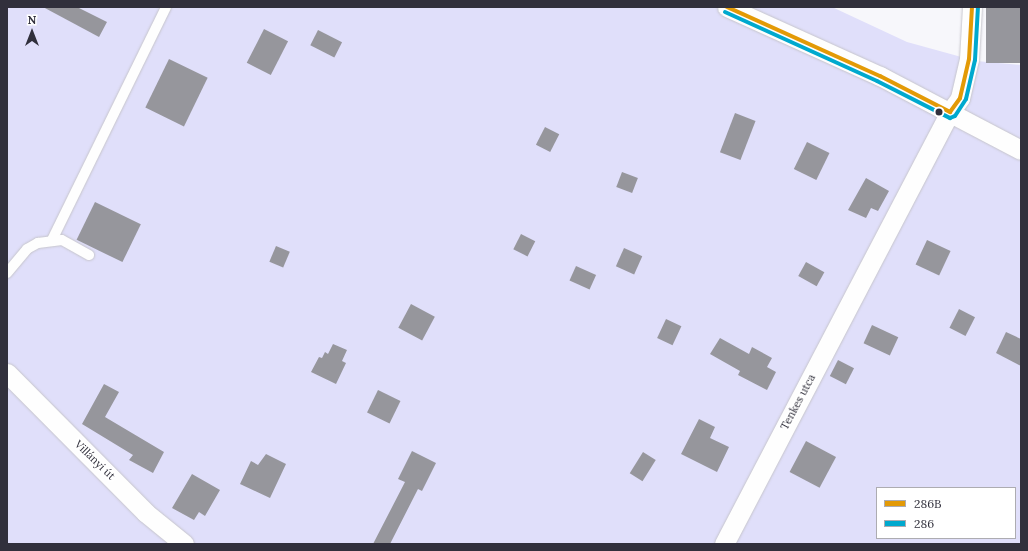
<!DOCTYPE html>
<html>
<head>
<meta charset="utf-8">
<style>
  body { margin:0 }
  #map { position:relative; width:1028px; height:551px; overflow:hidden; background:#f7f7fb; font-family:Lora,serif }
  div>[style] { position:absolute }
  .green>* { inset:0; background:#e0dffa }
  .building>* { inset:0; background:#96969c; transform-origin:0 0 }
  .roads { filter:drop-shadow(0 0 1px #c6c5cc) drop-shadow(0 0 1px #c6c5cc) }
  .service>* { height:10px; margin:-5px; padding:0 5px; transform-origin:5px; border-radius:5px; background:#fefefe }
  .minor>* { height:19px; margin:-9.5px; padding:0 9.5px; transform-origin:9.5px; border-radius:9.5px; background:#fefefe }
  .bus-1>* { height:4px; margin:-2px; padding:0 2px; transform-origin:2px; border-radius:2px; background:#e39a06 }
  .bus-2>* { height:4px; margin:-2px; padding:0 2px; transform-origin:2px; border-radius:2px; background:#00a9ce }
  .dots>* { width:11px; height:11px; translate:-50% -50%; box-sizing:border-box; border:2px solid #fff; border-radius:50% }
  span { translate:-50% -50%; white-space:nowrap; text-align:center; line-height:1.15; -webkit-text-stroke:4px #fff; paint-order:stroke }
  .street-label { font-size:11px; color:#31303c }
  .frame { position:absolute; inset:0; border:8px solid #31303c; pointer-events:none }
  .legend { position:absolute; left:876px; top:487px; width:140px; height:52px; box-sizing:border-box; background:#fff; border:1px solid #adacb1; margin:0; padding:5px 7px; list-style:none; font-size:12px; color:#31303c }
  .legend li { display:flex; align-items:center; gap:8px; height:20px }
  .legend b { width:20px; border:1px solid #adacb1 }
  .north { position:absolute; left:12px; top:12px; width:40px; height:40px; -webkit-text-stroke:3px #fff; paint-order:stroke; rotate:0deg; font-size:11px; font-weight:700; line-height:16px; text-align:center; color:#31303c }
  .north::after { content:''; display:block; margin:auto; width:14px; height:18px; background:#31303c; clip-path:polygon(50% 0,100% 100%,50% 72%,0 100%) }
</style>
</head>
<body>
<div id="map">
  <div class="green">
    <div style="clip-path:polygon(evenodd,7px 7px,832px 7px,907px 42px,976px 61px,1021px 65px,1021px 544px,7px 544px,7px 7px,877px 488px,1015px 488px,1015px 538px,877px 538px,877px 488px)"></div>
  </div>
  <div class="building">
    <div style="clip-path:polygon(43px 7px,77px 7px,107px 22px,99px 37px)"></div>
    <div style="left:986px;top:7px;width:35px;height:56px"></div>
    <div style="left:264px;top:29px;width:27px;height:38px;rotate:27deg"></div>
    <div style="left:318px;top:30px;width:27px;height:17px;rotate:27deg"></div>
    <div style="left:169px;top:59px;width:43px;height:54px;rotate:26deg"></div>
    <div style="left:735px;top:113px;width:22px;height:42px;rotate:21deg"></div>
    <div style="left:545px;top:127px;width:16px;height:20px;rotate:27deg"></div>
    <div style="left:807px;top:142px;width:25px;height:30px;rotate:26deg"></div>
    <div style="left:622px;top:172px;width:17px;height:16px;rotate:21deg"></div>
    <div style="clip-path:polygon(866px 178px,889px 191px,878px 211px,871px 208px,866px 218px,848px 210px)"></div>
    <div style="left:95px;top:202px;width:51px;height:42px;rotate:26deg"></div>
    <div style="left:521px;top:234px;width:16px;height:17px;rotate:27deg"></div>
    <div style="left:927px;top:240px;width:26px;height:27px;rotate:25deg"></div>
    <div style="left:276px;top:246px;width:15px;height:17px;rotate:23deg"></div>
    <div style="left:624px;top:248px;width:20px;height:20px;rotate:24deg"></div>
    <div style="left:806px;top:262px;width:21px;height:16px;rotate:29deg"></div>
    <div style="left:576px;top:266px;width:22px;height:16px;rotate:24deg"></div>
    <div style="left:411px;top:304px;width:27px;height:27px;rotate:28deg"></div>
    <div style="left:959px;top:309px;width:18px;height:21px;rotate:27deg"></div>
    <div style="left:666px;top:319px;width:17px;height:21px;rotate:25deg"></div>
    <div style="left:872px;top:325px;width:29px;height:20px;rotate:25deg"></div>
    <div style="clip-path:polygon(1006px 332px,1021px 339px,1021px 366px,996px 353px)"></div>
    <div style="clip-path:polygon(720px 338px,749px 354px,752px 347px,772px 358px,767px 367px,776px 372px,767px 390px,738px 375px,740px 371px,710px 354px)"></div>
    <div style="clip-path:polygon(333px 344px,347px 350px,342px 361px,346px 363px,336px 384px,311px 372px,319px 357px,322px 358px,325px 352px,328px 354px)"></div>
    <div style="left:838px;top:360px;width:18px;height:18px;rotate:27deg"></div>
    <div style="clip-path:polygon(104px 384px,119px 392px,105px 417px,164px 452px,153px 473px,129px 460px,133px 455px,82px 424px)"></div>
    <div style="left:378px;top:390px;width:25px;height:25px;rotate:26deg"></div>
    <div style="clip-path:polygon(699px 419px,715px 427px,710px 438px,729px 447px,717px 472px,681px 454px)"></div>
    <div style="left:806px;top:441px;width:34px;height:35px;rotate:28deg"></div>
    <div style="clip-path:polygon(412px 451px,436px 463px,422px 491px,418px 489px,390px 544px,373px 544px,405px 482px,398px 479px)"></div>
    <div style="left:643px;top:452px;width:15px;height:25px;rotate:32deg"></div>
    <div style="clip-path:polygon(266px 454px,286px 464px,270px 498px,240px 484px,251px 461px,258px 465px)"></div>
    <div style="clip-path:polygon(192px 474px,220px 490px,205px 516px,199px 512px,194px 520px,172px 508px)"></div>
  </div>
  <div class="roads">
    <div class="service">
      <div style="left:52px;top:240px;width:259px;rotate:-63.9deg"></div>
      <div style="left:7px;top:273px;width:31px;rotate:-50deg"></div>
      <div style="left:27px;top:249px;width:13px;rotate:-29deg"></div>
      <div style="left:38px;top:243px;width:24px;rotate:-7deg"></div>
      <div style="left:62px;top:240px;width:31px;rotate:29deg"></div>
    </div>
    <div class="minor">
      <div style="left:727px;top:7px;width:168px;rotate:24.3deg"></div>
      <div style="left:880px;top:76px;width:159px;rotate:27.7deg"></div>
      <div style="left:7px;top:373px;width:197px;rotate:45.2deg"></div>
      <div style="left:146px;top:513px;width:49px;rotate:39.2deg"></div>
      <div style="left:724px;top:544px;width:488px;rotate:-62.4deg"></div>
      <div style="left:950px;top:112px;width:17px;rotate:-54deg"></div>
      <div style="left:960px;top:98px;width:40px;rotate:-77deg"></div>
      <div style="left:969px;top:59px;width:52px;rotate:-86.7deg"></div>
    </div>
  </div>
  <div class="bus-1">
    <div style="left:727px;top:7px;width:168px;rotate:24.3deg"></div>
    <div style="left:880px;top:76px;width:79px;rotate:27.2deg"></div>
    <div style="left:950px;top:112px;width:17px;rotate:-54deg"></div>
    <div style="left:960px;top:98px;width:40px;rotate:-77deg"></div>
    <div style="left:969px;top:59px;width:52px;rotate:-86.7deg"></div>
  </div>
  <div class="bus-2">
    <div style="left:725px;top:12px;width:167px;rotate:24.4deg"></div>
    <div style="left:877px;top:81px;width:82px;rotate:26.9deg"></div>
    <div style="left:950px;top:118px;width:5px;rotate:-22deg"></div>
    <div style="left:955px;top:116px;width:20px;rotate:-57deg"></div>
    <div style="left:966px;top:99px;width:40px;rotate:-77deg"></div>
    <div style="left:975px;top:60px;width:53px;rotate:-86.8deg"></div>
  </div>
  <div class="dots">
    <div style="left:939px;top:112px;background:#31303c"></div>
  </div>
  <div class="street-label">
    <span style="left:798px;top:402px;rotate:-62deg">Tenkes utca</span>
    <span style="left:95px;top:460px;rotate:44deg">Villányi út</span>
  </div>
  <div class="frame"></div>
  <ul class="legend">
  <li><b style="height:5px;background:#e39a06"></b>286B</li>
  <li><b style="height:5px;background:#00a9ce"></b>286</li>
  </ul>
  <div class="north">N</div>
</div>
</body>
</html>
